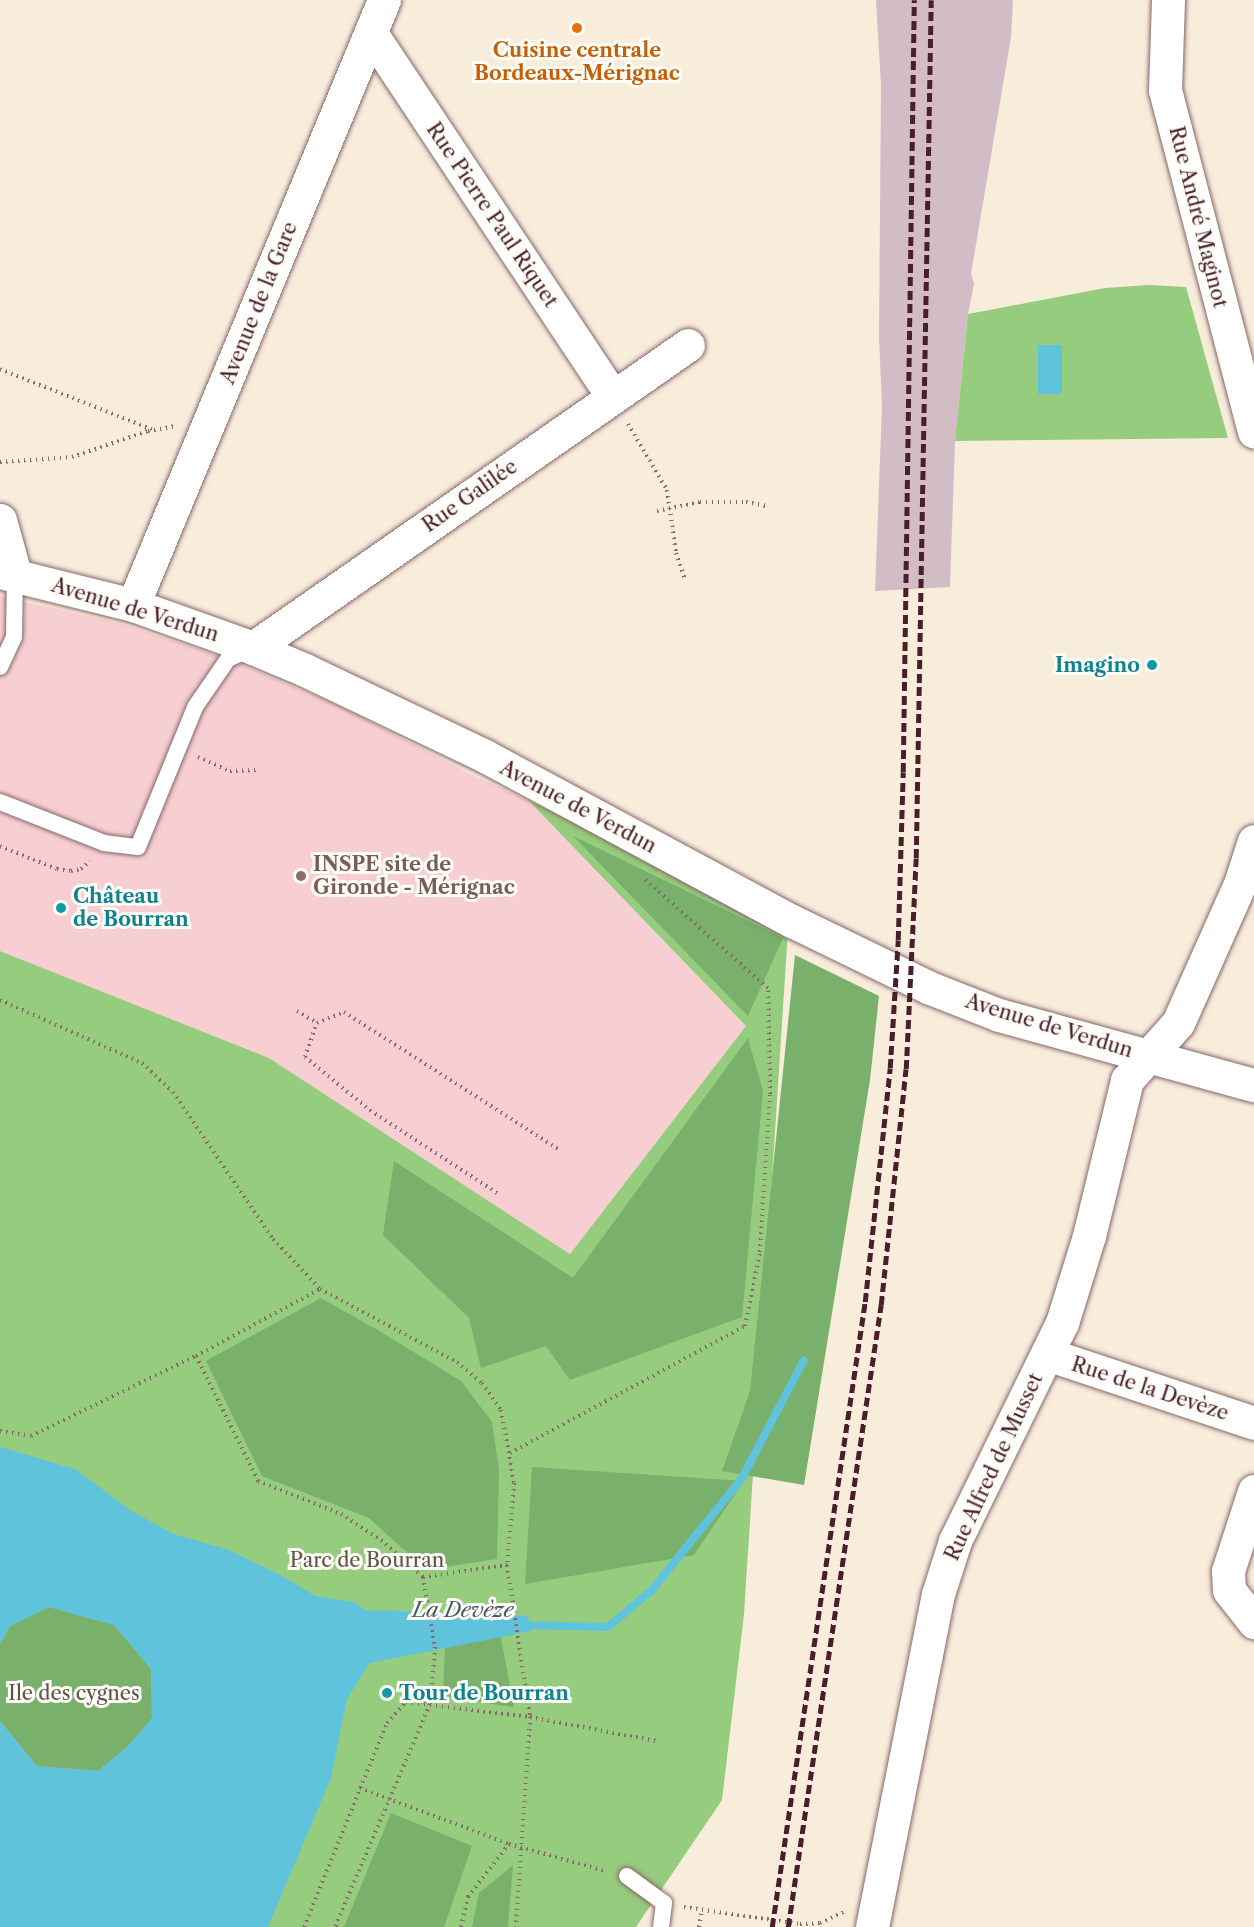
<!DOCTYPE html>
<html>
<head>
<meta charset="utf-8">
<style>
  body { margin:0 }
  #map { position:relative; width:1254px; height:1927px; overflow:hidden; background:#f8ecdb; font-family:"Libre Caslon Text",serif }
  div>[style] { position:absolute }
  .built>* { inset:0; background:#f7cfd2 }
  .industrial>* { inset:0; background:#d2bdc6 }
  .green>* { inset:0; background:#96cc7d }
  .forest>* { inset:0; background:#78b06c }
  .water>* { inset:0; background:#5fc3dc; transform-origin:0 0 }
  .stream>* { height:8px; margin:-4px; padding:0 4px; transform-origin:4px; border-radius:4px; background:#5fc3dc }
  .path>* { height:4px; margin-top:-2px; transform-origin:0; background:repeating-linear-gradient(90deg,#876769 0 1.5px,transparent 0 6px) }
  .roads { filter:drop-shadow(0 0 2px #876769) drop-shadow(0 0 2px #876769) }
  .lane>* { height:16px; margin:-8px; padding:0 8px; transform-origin:8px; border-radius:8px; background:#fff }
  .street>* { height:33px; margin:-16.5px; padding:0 16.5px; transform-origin:16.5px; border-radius:16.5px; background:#fff }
  .secondary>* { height:33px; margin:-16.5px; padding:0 16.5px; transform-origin:16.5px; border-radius:16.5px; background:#fff }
  .rail>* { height:4.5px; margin-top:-2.25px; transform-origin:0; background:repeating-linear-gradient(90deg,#4a1f2b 0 9px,transparent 0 13.5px) }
  .dots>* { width:16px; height:16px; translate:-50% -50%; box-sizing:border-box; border:3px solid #fdfcf7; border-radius:50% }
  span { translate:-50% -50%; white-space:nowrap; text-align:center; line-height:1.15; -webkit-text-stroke:6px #fdfcf7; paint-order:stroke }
  .food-label { font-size:20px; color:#c56008; font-weight:700 }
  .street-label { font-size:20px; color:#4a1f2b }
  .culture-label { font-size:20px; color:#0d838f; font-weight:700 }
  .right { translate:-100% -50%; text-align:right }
  .left { translate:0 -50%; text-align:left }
  .education-label { font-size:20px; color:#785e54; font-weight:700 }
  .park-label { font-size:20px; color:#615344 }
  .water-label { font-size:21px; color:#515869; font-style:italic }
</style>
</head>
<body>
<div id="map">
  <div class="built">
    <div style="clip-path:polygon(0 596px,122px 624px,228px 659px,342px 707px,476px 777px,528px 800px,746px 1026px,570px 1254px,269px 1058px,0 951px)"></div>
  </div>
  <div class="industrial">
    <div style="clip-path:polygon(876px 0,1013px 0,1011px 37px,971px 274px,974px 284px,968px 314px,955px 441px,950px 587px,875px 591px,882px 406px,879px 337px,881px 85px)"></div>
  </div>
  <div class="green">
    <div style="clip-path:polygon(1149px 285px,1186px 287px,1228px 438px,955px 441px,968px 314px,1105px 288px)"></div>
    <div style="clip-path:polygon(528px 800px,661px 863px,788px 930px,744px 1614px,722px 1800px,636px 1927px,0 1927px,0 951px,269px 1058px,570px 1254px,746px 1026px)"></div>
  </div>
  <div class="forest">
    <div style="clip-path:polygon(573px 836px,783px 938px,748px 1016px)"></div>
    <div style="clip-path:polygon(795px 955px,879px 996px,870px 1080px,804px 1485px,722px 1471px,750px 1391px)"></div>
    <div style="clip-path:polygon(748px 1038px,763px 1091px,742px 1317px,570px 1380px,546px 1346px,481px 1368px,469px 1318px,383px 1235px,394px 1161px,573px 1278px)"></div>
    <div style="clip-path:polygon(321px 1298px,381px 1332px,461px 1381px,492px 1422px,499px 1470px,497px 1559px,426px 1570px,369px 1518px,262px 1476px,206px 1361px)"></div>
    <div style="clip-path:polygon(532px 1467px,744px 1481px,694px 1555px,525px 1584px)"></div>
    <div style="clip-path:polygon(49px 1607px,114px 1625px,151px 1669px,152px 1718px,128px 1746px,98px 1771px,37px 1766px,0 1721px,0 1644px,10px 1626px)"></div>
    <div style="clip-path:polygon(500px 1633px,514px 1707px,443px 1697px,445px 1647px)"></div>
    <div style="clip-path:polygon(391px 1813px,472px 1846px,444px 1927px,344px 1927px)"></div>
    <div style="clip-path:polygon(513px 1865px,508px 1927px,472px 1927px,479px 1893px)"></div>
  </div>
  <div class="water">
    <div style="left:1038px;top:345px;width:24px;height:49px"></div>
    <div style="clip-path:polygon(0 1447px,75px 1469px,133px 1512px,174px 1534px,229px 1550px,284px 1577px,315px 1596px,354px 1602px,365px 1610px,528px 1616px,531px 1631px,370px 1663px,347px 1699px,331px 1778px,268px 1927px,0 1927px,0 1721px,37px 1766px,98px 1771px,128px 1746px,152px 1718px,151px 1669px,114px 1625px,49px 1607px,10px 1626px,0 1644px)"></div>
  </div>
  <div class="stream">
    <div style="left:519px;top:1625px;width:89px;rotate:1.3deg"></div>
    <div style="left:608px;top:1627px;width:57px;rotate:-40.1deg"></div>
    <div style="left:652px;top:1590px;width:144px;rotate:-51.2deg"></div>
    <div style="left:742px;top:1478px;width:133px;rotate:-62.3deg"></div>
  </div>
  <div class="path">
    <div style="left:0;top:369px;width:165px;rotate:21.7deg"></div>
    <div style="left:628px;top:424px;width:77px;rotate:59.4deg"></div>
    <div style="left:667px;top:490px;width:64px;rotate:81.9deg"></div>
    <div style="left:676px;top:553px;width:28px;rotate:71deg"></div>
    <div style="left:0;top:462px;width:72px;rotate:-4deg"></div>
    <div style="left:72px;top:457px;width:80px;rotate:-18.9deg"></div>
    <div style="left:148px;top:431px;width:27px;rotate:-10deg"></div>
    <div style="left:657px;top:511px;width:44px;rotate:-11.8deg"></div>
    <div style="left:700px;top:502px;width:46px"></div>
    <div style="left:746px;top:502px;width:21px;rotate:11deg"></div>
    <div style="left:198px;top:757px;width:35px;rotate:24deg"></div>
    <div style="left:230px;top:771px;width:27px;rotate:-2deg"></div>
    <div style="left:0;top:846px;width:61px;rotate:22deg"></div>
    <div style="left:57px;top:869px;width:14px;rotate:8deg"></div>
    <div style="left:71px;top:871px;width:10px;rotate:-11deg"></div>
    <div style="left:81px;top:869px;width:12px;rotate:-42deg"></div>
    <div style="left:0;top:1000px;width:155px;rotate:23.9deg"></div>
    <div style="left:142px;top:1063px;width:42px;rotate:43.1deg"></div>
    <div style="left:173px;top:1092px;width:178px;rotate:55.8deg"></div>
    <div style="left:273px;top:1239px;width:69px;rotate:46.8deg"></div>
    <div style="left:320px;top:1289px;width:155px;rotate:28.1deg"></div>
    <div style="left:457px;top:1362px;width:33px;rotate:40deg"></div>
    <div style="left:482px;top:1383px;width:33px;rotate:55deg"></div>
    <div style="left:501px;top:1410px;width:74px;rotate:79.9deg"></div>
    <div style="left:514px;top:1483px;width:82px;rotate:94.9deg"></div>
    <div style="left:507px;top:1565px;width:154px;rotate:81.4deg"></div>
    <div style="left:530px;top:1717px;width:210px;rotate:93.8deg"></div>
    <div style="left:297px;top:1011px;width:23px;rotate:31deg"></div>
    <div style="left:497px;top:1193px;width:150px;rotate:-146.9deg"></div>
    <div style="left:371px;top:1111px;width:85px;rotate:-140.7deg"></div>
    <div style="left:305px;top:1057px;width:36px;rotate:-71deg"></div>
    <div style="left:317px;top:1023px;width:29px;rotate:-22deg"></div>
    <div style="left:344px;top:1012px;width:254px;rotate:32.6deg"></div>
    <div style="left:196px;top:1356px;width:141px;rotate:-28.4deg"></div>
    <div style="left:0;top:1431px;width:31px;rotate:9deg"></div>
    <div style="left:31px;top:1436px;width:183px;rotate:-25.9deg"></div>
    <div style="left:196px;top:1356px;width:140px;rotate:63.6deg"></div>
    <div style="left:258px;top:1481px;width:89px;rotate:21.7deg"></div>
    <div style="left:341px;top:1514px;width:48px;rotate:33deg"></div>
    <div style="left:381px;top:1540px;width:56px;rotate:41.4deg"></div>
    <div style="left:423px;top:1577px;width:71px;rotate:80.3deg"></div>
    <div style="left:435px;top:1647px;width:57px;rotate:95deg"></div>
    <div style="left:430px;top:1704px;width:242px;rotate:113.1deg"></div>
    <div style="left:510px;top:1453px;width:267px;rotate:-28.4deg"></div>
    <div style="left:745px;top:1326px;width:76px;rotate:-78.5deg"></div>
    <div style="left:760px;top:1252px;width:158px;rotate:-86.4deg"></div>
    <div style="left:770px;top:1094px;width:106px;rotate:-91.1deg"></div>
    <div style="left:768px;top:988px;width:168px;rotate:-138.6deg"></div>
    <div style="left:423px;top:1577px;width:85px;rotate:-8.1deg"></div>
    <div style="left:360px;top:1788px;width:159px;rotate:20.6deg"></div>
    <div style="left:684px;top:1907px;width:117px;rotate:8.3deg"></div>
    <div style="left:800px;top:1924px;width:20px;rotate:-3deg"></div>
    <div style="left:820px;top:1923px;width:26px;rotate:-25deg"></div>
    <div style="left:304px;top:1927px;width:220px;rotate:-67.9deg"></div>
    <div style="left:387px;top:1723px;width:28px;rotate:-48deg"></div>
    <div style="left:406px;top:1702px;width:125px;rotate:6.9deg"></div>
    <div style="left:530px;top:1717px;width:128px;rotate:10.8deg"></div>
    <div style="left:461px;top:1927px;width:31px;rotate:-77deg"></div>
    <div style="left:468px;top:1897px;width:67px;rotate:-52.3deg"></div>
    <div style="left:509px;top:1844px;width:101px;rotate:15.6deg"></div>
    <div style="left:699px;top:1927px;width:17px;rotate:-80deg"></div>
  </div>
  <div class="roads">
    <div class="lane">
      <div style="left:0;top:667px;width:33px;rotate:-65deg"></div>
      <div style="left:14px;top:637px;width:63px;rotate:-89.1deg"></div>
      <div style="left:0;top:802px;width:112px;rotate:21.5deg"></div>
      <div style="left:104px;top:843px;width:34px;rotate:7deg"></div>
      <div style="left:138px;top:847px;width:151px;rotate:-67.8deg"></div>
      <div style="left:195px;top:707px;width:58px;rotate:-55.5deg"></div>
      <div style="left:228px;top:659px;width:24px;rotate:-24deg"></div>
      <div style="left:627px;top:1876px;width:46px;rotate:36.1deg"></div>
      <div style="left:664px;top:1903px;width:24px;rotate:97deg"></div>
    </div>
    <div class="street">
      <div style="left:371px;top:33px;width:437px;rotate:56.4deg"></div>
      <div style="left:133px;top:605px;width:655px;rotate:-67.47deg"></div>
      <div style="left:253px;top:648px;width:530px;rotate:-34.86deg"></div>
      <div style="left:1047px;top:1354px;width:218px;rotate:18.4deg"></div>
      <div style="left:1254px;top:1491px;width:84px;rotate:108deg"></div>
      <div style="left:1228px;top:1571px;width:19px;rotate:87deg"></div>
      <div style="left:1229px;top:1590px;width:41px;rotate:52deg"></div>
    </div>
    <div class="secondary">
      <div style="left:1168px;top:0;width:90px;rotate:91.9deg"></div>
      <div style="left:1165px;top:90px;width:353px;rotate:75.4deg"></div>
      <div style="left:0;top:520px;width:56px;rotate:74.5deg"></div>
      <div style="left:0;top:572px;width:137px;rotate:13.9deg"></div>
      <div style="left:133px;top:605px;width:127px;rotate:19.7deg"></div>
      <div style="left:253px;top:648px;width:56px;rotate:22.9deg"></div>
      <div style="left:305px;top:670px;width:199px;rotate:25.5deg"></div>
      <div style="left:485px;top:756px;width:349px;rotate:28.3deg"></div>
      <div style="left:792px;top:921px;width:153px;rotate:25.9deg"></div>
      <div style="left:930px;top:988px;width:74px;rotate:21.4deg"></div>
      <div style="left:999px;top:1015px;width:264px;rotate:15.4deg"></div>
      <div style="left:872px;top:1927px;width:339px;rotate:-78.8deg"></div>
      <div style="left:938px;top:1594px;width:56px;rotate:-72.2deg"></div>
      <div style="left:955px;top:1541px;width:243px;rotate:-63.9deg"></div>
      <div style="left:1062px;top:1323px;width:91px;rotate:-72.8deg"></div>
      <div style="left:1089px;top:1236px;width:161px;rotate:-76.3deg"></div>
      <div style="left:1127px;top:1080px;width:76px;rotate:-48.2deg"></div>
      <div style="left:1178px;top:1023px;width:152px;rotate:-66deg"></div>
      <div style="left:1240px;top:884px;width:45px;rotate:-72deg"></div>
    </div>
  </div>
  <div class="rail">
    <div style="left:772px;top:1927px;width:632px;rotate:-81.54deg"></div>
    <div style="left:865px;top:1302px;width:235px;rotate:-83.9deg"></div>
    <div style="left:890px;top:1068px;width:128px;rotate:-86.4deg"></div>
    <div style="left:898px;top:940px;width:168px;rotate:-88.3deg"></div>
    <div style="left:903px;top:772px;width:772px;rotate:-89.18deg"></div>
    <div style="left:788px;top:1927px;width:629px;rotate:-81.5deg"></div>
    <div style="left:881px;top:1305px;width:237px;rotate:-84deg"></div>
    <div style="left:906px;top:1069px;width:211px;rotate:-87.3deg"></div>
    <div style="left:916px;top:858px;width:858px;rotate:-89deg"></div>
  </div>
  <div class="dots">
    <div style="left:577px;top:28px;background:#e8710a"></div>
    <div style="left:1152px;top:665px;background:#0f9aa8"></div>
    <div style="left:301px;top:876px;background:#8d6e63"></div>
    <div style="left:61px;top:908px;background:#0f9aa8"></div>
    <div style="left:387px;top:1693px;background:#0f9aa8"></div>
  </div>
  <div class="food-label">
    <span style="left:577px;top:62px">Cuisine centrale<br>Bordeaux-Mérignac</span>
  </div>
  <div class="street-label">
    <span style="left:492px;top:215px;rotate:56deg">Rue Pierre Paul Riquet</span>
    <span style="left:1198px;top:217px;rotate:76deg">Rue André Maginot</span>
    <span style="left:259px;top:303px;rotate:-68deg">Avenue de la Gare</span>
    <span style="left:470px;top:496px;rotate:-35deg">Rue Galilée</span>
    <span style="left:135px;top:610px;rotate:17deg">Avenue de Verdun</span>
    <span style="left:578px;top:807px;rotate:28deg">Avenue de Verdun</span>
    <span style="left:1049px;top:1026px;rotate:17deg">Avenue de Verdun</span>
    <span style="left:1150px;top:1389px;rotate:18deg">Rue de la Devèze</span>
    <span style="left:994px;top:1467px;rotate:-65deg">Rue Alfred de Musset</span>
  </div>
  <div class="culture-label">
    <span class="right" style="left:1140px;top:665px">Imagino</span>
    <span class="left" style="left:73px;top:908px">Château<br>de Bourran</span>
    <span class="left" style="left:399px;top:1693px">Tour de Bourran</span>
  </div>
  <div class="education-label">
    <span class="left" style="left:313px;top:876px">INSPE site de<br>Gironde - Mérignac</span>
  </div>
  <div class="park-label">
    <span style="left:367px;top:1560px">Parc de Bourran</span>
    <span style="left:74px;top:1693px">Ile des cygnes</span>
  </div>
  <div class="water-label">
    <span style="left:463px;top:1610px">La Devèze</span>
  </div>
</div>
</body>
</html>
